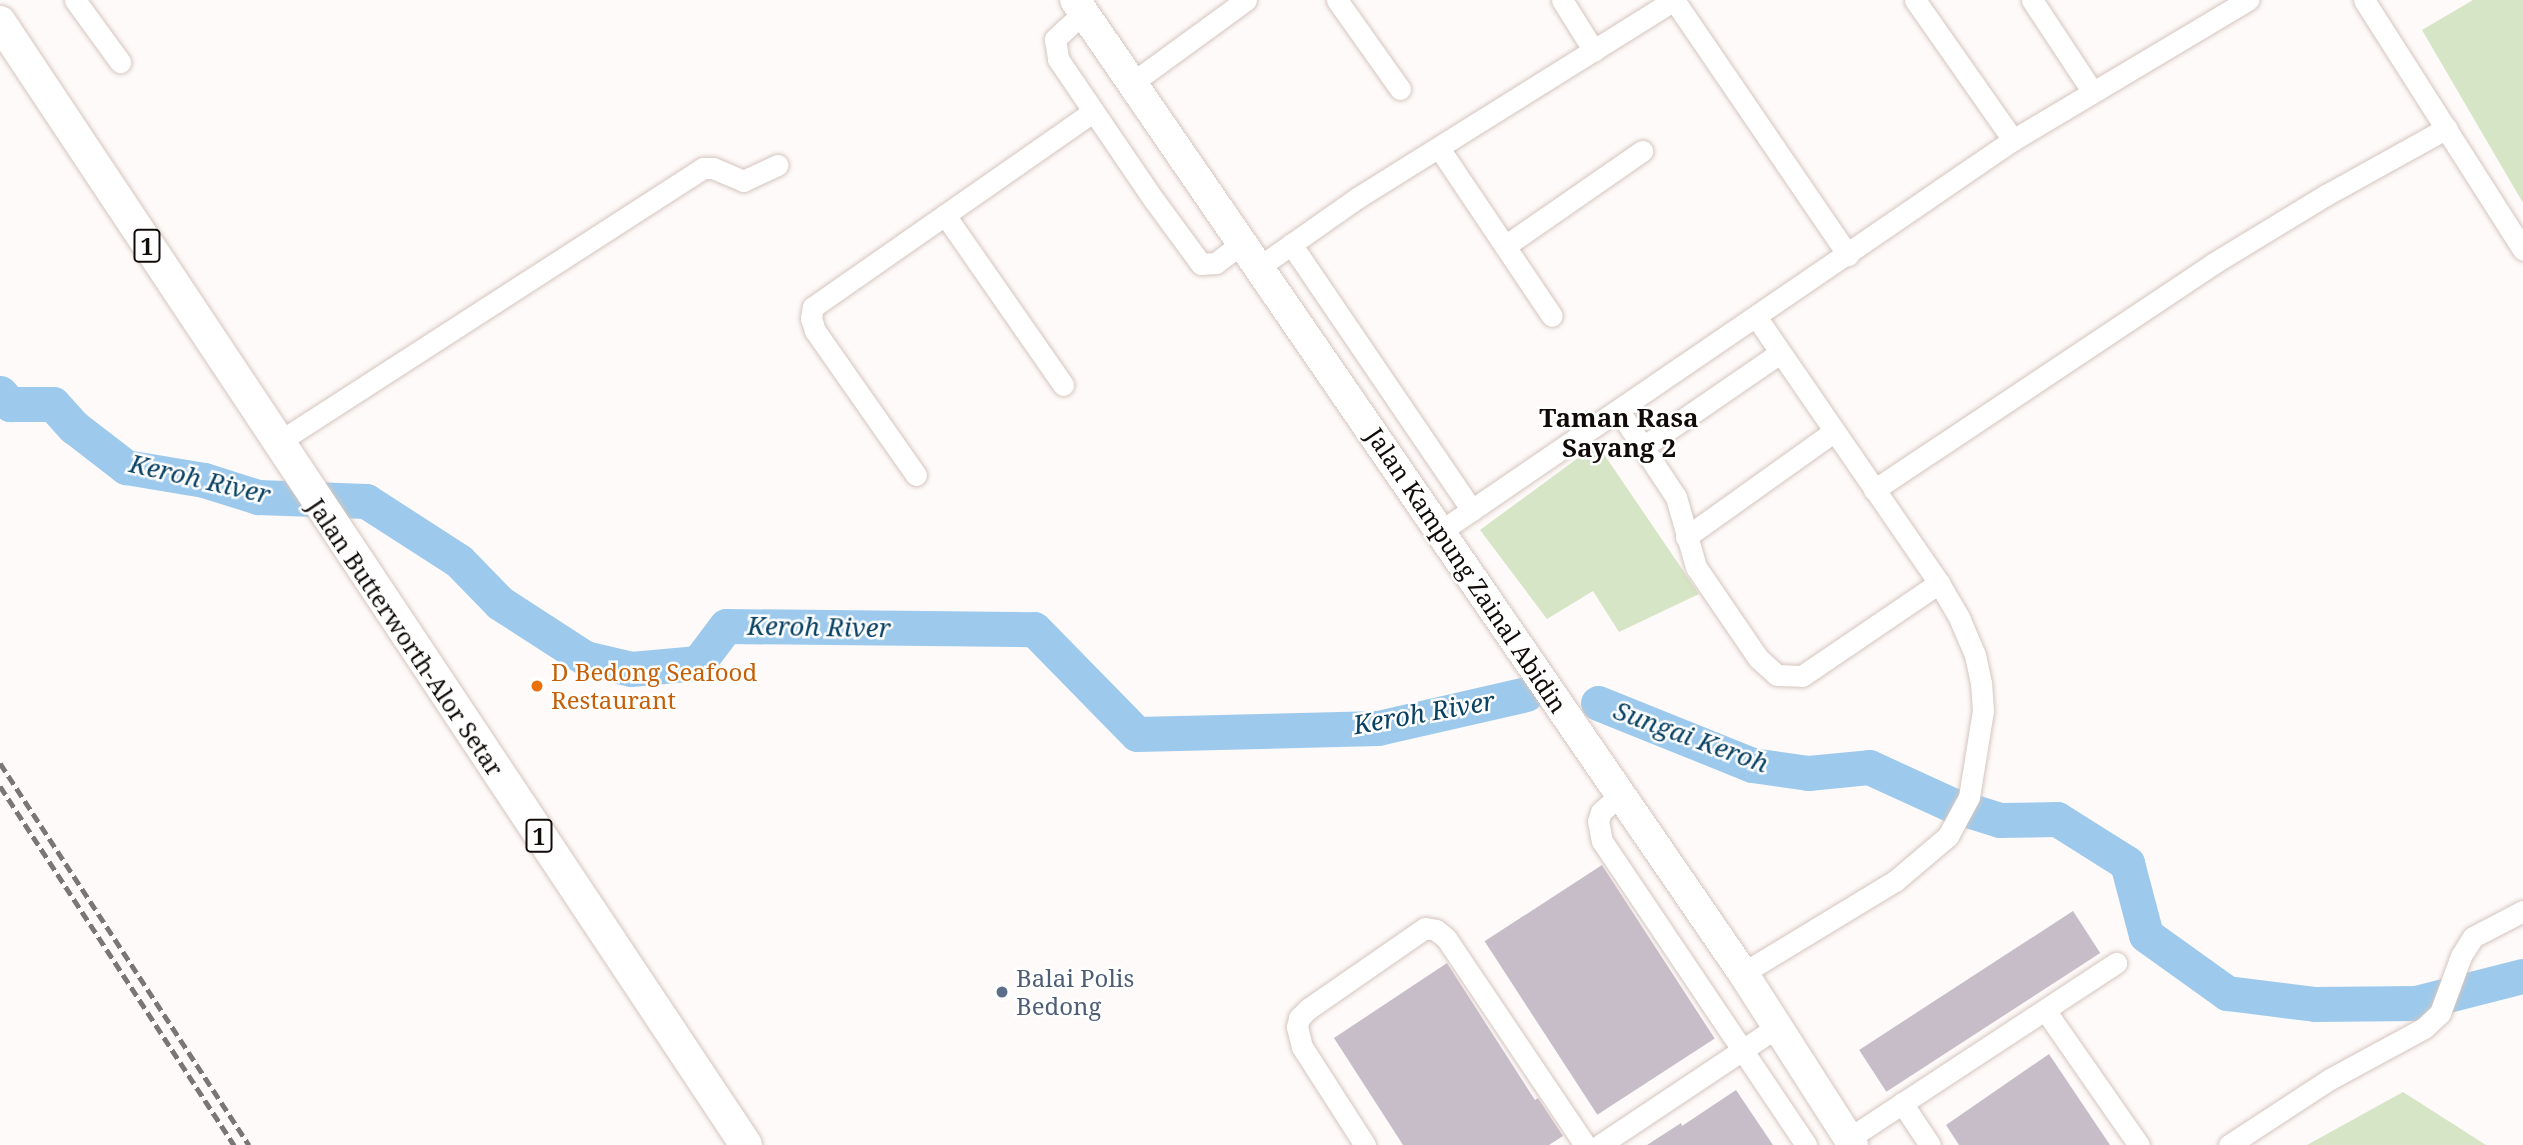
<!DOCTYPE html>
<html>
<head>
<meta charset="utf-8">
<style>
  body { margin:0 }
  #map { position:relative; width:2523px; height:1145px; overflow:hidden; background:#fefaf9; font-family:"Noto Serif",serif }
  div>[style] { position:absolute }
  .green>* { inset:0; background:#d5e5c5 }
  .river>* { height:35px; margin:-17.5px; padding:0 17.5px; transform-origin:17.5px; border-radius:17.5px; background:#9dcaec }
  .building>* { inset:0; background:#c7bdc8; transform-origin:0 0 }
  .roads { filter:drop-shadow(0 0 2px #d4c5be) drop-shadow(0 0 2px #d4c5be) }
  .street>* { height:21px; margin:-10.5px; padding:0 10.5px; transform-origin:10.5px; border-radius:10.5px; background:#fff }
  .secondary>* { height:30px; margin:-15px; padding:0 15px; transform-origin:15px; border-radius:15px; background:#fff }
  .primary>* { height:32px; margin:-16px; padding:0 16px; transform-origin:16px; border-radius:16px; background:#fff }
  .rail>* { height:5px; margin-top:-2.5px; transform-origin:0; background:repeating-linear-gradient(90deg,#7b7675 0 10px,transparent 0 15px) }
  .dots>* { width:19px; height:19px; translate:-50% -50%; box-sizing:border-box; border:4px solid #fff; border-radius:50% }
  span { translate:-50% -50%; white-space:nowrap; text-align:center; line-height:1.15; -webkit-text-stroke:5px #fff; paint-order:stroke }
  .shield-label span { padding:2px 5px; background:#fff; border:2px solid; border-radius:5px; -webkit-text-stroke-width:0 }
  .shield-label { font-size:23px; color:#100b09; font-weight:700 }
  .street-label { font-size:24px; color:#100b09 }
  .food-label { font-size:24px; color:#c56008 }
  .left { translate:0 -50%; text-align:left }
  .service-label { font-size:24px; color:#4e5e75 }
  .neighbourhood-label { font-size:26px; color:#100b09; font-weight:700 }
  .water-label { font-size:26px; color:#094162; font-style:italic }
</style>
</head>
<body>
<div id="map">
  <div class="green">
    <div style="clip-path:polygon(2473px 0,2523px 0,2523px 203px,2422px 30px)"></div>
    <div style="clip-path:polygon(1597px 444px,1699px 594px,1619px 632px,1593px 591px,1547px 619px,1480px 530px)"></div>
    <div style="clip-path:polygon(2403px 1092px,2486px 1145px,2307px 1145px)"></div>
  </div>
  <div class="river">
    <div style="left:0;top:393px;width:15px;rotate:48deg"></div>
    <div style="left:10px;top:404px;width:43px"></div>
    <div style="left:53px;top:404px;width:31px;rotate:48deg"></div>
    <div style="left:74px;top:427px;width:66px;rotate:37.6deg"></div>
    <div style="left:126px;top:467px;width:79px;rotate:9.5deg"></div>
    <div style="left:204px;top:480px;width:57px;rotate:17.5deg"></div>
    <div style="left:258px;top:497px;width:108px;rotate:2.1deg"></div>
    <div style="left:366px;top:501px;width:111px;rotate:32.8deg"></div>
    <div style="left:459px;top:561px;width:59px;rotate:45.7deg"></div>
    <div style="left:500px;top:603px;width:101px;rotate:32.9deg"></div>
    <div style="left:585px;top:658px;width:47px;rotate:13.4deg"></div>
    <div style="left:631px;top:669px;width:67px;rotate:-5.1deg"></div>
    <div style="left:698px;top:663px;width:46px;rotate:-52.9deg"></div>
    <div style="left:726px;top:626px;width:308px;rotate:0.6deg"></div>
    <div style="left:1034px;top:629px;width:147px;rotate:45.6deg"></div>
    <div style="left:1137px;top:734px;width:241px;rotate:-1.4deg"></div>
    <div style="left:1378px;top:728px;width:152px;rotate:-12.9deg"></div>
    <div style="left:1598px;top:703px;width:166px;rotate:21.9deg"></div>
    <div style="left:1752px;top:765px;width:57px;rotate:8.1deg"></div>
    <div style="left:1808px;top:773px;width:61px;rotate:-5.6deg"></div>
    <div style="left:1869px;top:767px;width:91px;rotate:24.6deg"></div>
    <div style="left:1952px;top:805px;width:50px;rotate:17.4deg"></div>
    <div style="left:2000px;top:820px;width:57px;rotate:-1deg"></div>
    <div style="left:2057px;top:819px;width:83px;rotate:32.2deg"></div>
    <div style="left:2127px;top:863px;width:74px;rotate:75.2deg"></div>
    <div style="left:2146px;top:935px;width:100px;rotate:35.6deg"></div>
    <div style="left:2227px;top:993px;width:89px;rotate:7.1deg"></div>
    <div style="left:2315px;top:1004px;width:101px;rotate:-0.6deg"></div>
    <div style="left:2416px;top:1003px;width:110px;rotate:-14.2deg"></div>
  </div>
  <div class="building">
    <div style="left:1602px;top:865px;width:207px;height:140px;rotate:57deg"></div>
    <div style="left:2073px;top:911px;width:50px;height:255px;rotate:57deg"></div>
    <div style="clip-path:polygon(1447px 963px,1535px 1100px,1538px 1098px,1563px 1136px,1549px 1145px,1403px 1145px,1334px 1038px)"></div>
    <div style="clip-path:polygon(2049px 1054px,2110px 1145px,1959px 1145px,1946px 1125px)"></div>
    <div style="clip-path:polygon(1736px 1090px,1773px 1145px,1647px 1145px,1681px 1123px,1682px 1126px)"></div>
  </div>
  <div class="roads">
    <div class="street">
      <div style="left:75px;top:0;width:77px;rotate:54deg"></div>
      <div style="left:1337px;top:0;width:109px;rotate:54.7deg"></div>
      <div style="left:1562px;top:0;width:60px;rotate:57.9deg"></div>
      <div style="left:1915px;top:0;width:171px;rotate:55deg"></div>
      <div style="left:2032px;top:0;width:109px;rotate:56.6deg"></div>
      <div style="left:2364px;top:0;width:296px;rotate:57.5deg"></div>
      <div style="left:1084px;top:12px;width:40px;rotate:137deg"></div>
      <div style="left:1055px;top:39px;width:20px;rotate:81deg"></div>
      <div style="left:1058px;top:59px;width:171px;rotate:55.8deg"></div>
      <div style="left:1154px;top:200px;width:79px;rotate:53.7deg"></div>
      <div style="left:1201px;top:264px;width:15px;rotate:-4deg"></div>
      <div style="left:1216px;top:263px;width:33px;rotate:-38deg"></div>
      <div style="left:1132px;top:83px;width:141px;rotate:-36.1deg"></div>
      <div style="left:1439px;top:148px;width:202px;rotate:56.1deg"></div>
      <div style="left:945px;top:215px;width:207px;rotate:55.2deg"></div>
      <div style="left:1291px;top:244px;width:322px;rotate:55.8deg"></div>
      <div style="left:1505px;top:246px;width:167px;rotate:-34.7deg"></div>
      <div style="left:1259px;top:267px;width:120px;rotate:-35.1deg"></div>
      <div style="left:1357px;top:198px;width:374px;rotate:-32deg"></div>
      <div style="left:1674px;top:0;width:309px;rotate:55.7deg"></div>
      <div style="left:1619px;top:411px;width:103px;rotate:56.5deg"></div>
      <div style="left:1676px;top:497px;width:73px;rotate:74.1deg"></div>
      <div style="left:1696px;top:567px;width:110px;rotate:55.7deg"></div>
      <div style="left:1758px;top:658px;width:25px;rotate:42deg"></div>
      <div style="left:1777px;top:675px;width:25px;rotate:2deg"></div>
      <div style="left:1802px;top:676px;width:166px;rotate:-34.2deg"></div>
      <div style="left:277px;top:443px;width:507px;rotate:-32.84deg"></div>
      <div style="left:703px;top:168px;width:10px"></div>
      <div style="left:713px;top:168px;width:33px;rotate:23deg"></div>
      <div style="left:743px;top:181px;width:38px;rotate:-25deg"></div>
      <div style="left:1643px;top:447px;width:166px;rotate:-34.5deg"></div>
      <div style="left:916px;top:475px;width:176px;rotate:-125deg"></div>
      <div style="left:815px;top:331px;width:14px;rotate:-107deg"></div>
      <div style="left:811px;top:318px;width:11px;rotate:-80deg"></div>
      <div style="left:813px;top:307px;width:341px;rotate:-34.9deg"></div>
      <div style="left:1874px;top:490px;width:409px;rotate:-33.7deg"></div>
      <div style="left:2214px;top:263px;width:131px;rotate:-31.3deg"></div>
      <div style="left:2326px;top:195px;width:138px;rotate:-29deg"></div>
      <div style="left:1441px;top:531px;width:693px;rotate:-34.36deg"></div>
      <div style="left:2013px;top:140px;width:274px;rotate:-30.8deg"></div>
      <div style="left:1686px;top:537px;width:181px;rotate:-35.5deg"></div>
      <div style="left:1621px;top:794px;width:27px;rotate:138deg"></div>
      <div style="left:1601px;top:812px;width:9px;rotate:108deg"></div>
      <div style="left:1598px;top:821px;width:20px;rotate:79deg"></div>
      <div style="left:1602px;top:841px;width:366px;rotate:56.1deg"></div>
      <div style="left:1743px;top:973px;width:178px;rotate:-31.2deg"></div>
      <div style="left:1895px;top:881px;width:70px;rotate:-40.3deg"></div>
      <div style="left:1948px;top:836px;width:44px;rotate:-61.7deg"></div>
      <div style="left:1969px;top:797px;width:87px;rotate:-80.8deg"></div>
      <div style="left:1983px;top:711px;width:28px;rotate:-94deg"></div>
      <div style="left:1981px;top:683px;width:29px;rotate:-102deg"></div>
      <div style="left:1975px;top:655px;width:39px;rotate:-113deg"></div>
      <div style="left:1960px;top:619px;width:42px;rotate:-120.3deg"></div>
      <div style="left:1939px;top:583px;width:321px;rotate:-124.5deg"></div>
      <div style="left:2045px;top:1010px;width:165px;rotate:55.2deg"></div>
      <div style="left:1902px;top:1103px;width:50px;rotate:56.3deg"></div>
      <div style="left:1848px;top:1139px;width:321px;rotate:-33.3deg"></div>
      <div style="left:1365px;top:1145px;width:117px;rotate:-122.7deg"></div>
      <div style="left:1302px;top:1047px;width:21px;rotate:-104deg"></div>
      <div style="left:1297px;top:1027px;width:9px;rotate:-77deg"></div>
      <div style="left:1299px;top:1018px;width:13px;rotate:-45deg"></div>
      <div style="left:1308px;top:1009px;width:142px;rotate:-34.7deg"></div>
      <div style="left:1425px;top:928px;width:11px;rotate:10deg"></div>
      <div style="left:1436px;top:930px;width:13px;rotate:39deg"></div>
      <div style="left:1446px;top:938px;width:249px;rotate:56.1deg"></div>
      <div style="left:1600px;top:1145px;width:213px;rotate:-33.7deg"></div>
      <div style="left:2229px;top:1145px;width:121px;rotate:-33.2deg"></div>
      <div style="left:2330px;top:1079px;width:107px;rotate:-28.5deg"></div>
      <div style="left:2424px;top:1028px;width:22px;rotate:-43deg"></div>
      <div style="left:2440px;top:1013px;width:61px;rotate:-69.8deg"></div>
      <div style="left:2461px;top:956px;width:22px;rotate:-58deg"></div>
      <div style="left:2473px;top:937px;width:56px;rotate:-27.5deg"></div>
    </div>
    <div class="secondary">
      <div style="left:1075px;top:0;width:1180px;rotate:55.53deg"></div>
      <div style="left:1743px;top:973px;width:204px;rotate:57.4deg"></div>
    </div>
    <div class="primary">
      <div style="left:0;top:22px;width:1348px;rotate:56.4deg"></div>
    </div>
  </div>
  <div class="rail">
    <div style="left:0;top:763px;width:456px;rotate:56.9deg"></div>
    <div style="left:0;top:786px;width:429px;rotate:56.9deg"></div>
  </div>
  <div class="dots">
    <div style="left:537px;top:686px;background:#e8710a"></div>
    <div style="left:1002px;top:992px;background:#5c6f8a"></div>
  </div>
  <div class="shield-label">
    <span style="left:147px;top:246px">1</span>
    <span style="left:539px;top:836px">1</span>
  </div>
  <div class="street-label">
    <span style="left:1467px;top:570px;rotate:56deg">Jalan Kampung Zainal Abidin</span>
    <span style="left:406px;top:637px;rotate:56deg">Jalan Butterworth-Alor Setar</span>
  </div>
  <div class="food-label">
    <span class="left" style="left:551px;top:686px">D Bedong Seafood<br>Restaurant</span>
  </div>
  <div class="service-label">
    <span class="left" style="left:1016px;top:992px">Balai Polis<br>Bedong</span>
  </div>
  <div class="neighbourhood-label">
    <span style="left:1619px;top:433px">Taman Rasa<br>Sayang 2</span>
  </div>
  <div class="water-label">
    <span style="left:200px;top:479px;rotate:13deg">Keroh River</span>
    <span style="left:819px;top:627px;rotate:1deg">Keroh River</span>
    <span style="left:1424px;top:713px;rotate:-10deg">Keroh River</span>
    <span style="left:1691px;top:737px;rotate:20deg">Sungai Keroh</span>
  </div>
</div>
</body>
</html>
